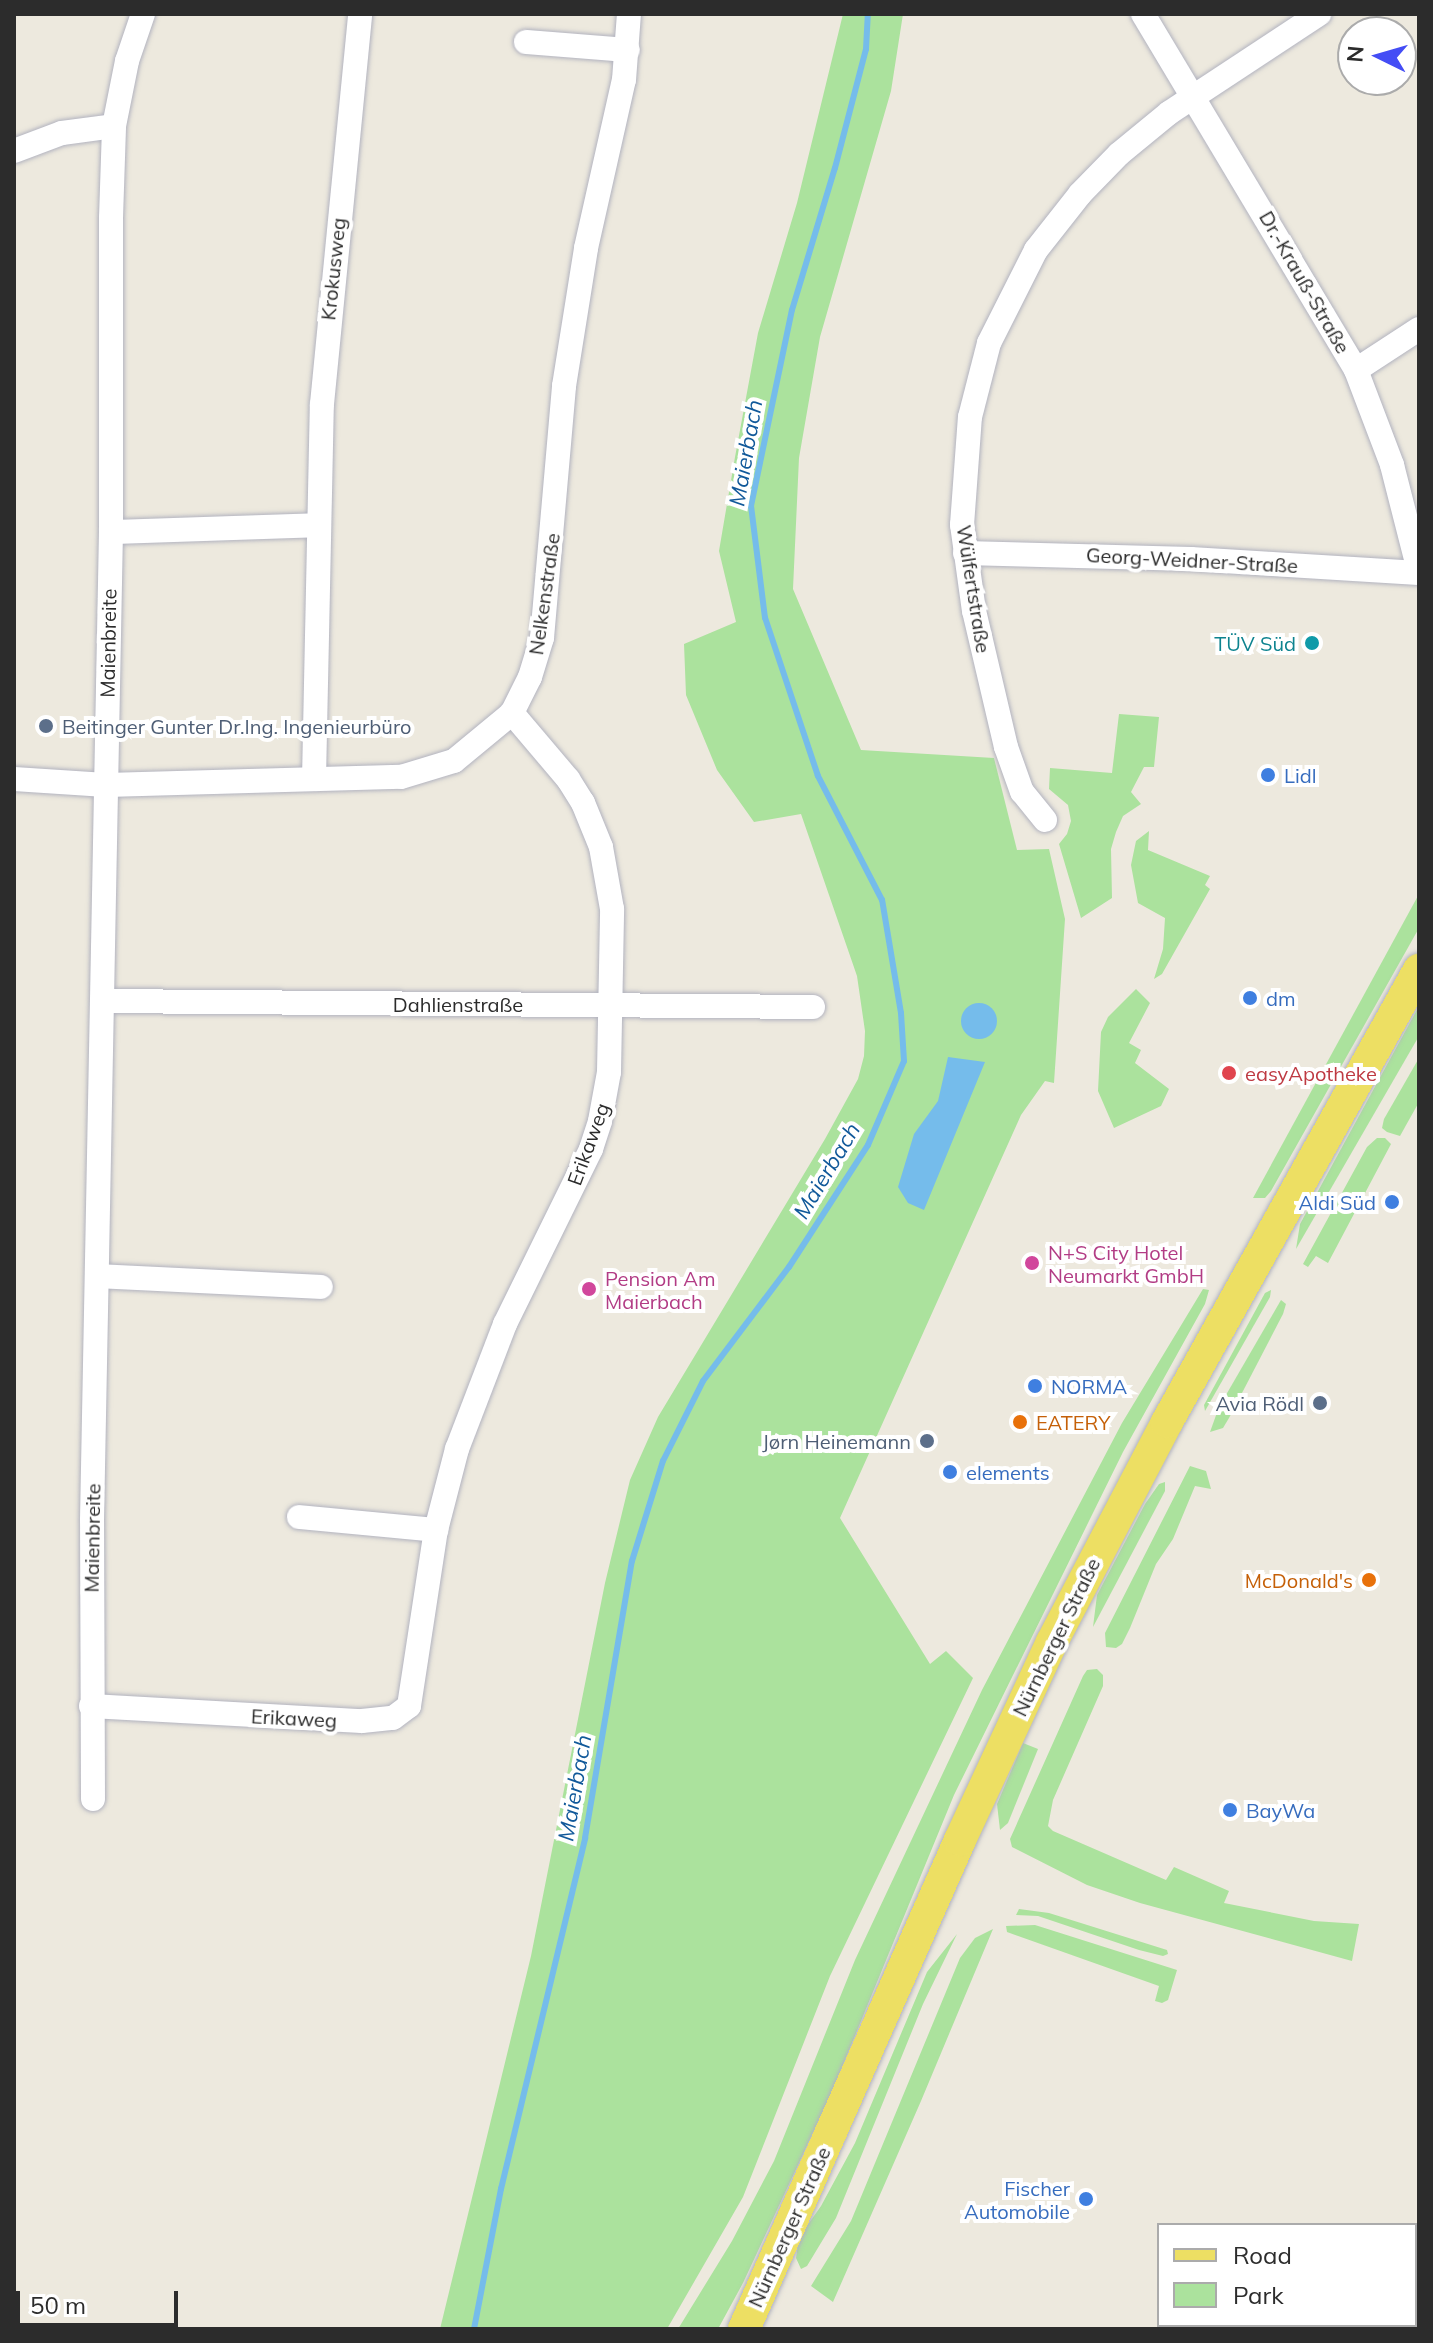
<!DOCTYPE html>
<html>
<head>
<meta charset="utf-8">
<style>
  body { margin:0 }
  #map { position:relative; width:1433px; height:2343px; overflow:hidden; background:#ede9de; font-family:Mulish,sans-serif }
  div>[style] { position:absolute }
  .green>* { inset:0; background:#abe29d }
  .water>* { inset:0; background:#75bceb }
  .round { border-radius:50% }
  .stream>* { height:6px; margin:-3px; padding:0 3px; transform-origin:3px; border-radius:3px; background:#75bceb }
  .roads { filter:drop-shadow(0 0 2px #b2b3bf) drop-shadow(0 0 2px #b2b3bf) }
  .minor>* { height:24px; margin:-12px; padding:0 12px; transform-origin:12px; border-radius:12px; background:#fff }
  .major>* { height:32px; margin:-16px; padding:0 16px; transform-origin:16px; border-radius:16px; background:#eddf63 }
  .dots>* { width:22px; height:22px; translate:-50% -50%; box-sizing:border-box; border:4px solid #fff; border-radius:50% }
  span { translate:-50% -50%; white-space:nowrap; text-align:center; line-height:1.15; -webkit-text-stroke:8px #fff; paint-order:stroke }
  .street-label { font-size:20px; color:#2c2c2c }
  .culture-label { font-size:20px; color:#0d838f }
  .right { translate:-100% -50%; text-align:right }
  .service-label { font-size:20px; color:#4e5e75 }
  .left { translate:0 -50%; text-align:left }
  .shop-label { font-size:20px; color:#366cbe }
  .health-label { font-size:20px; color:#be3a42 }
  .hotel-label { font-size:20px; color:#b23c85 }
  .food-label { font-size:20px; color:#c56008 }
  .water-label { font-size:22px; color:#11599a; font-style:italic }
  .frame { position:absolute; inset:0; border:16px solid #2c2c2c; pointer-events:none }
  .legend { position:absolute; left:1157px; top:2223px; width:260px; height:104px; box-sizing:border-box; background:#fff; border:2px solid #ababab; margin:0; padding:10px 14px; list-style:none; font-size:24px; color:#2c2c2c }
  .legend li { display:flex; align-items:center; gap:16px; height:40px }
  .legend b { width:40px; border:2px solid #ababab }
  .north { position:absolute; left:1337px; top:16px; width:80px; height:80px; box-sizing:border-box; background:#fff; border:2px solid #ababab; border-radius:50%; rotate:275deg; font-size:22px; font-weight:700; line-height:32px; text-align:center; color:#2c2c2c }
  .north::after { content:''; display:block; margin:auto; width:28px; height:36px; background:#444df5; clip-path:polygon(50% 0,100% 100%,50% 72%,0 100%) }
  .scale { position:absolute; left:16px; top:2291px; width:162px; height:36px; box-sizing:border-box; border:4px solid #2c2c2c; border-top:0; padding-left:10px; font-size:24px; line-height:28px; white-space:nowrap; color:#2c2c2c; -webkit-text-stroke:6px #fff; paint-order:stroke }
</style>
</head>
<body>
<div id="map">
  <div class="green">
    <div style="clip-path:polygon(843px 14px,903px 14px,891px 91px,820px 337px,799px 458px,793px 589px,861px 750px,994px 758px,1017px 850px,1049px 849px,1065px 919px,1054px 1083px,1045px 1081px,1021px 1115px,840px 1518px,930px 1664px,946px 1651px,973px 1678px,830px 1976px,743px 2197px,667px 2329px,440px 2329px,531px 1956px,605px 1583px,630px 1480px,658px 1417px,825px 1139px,858px 1079px,864px 1056px,865px 1031px,857px 976px,801px 814px,754px 822px,717px 770px,686px 695px,684px 644px,736px 622px,719px 551px,735px 457px,758px 333px,797px 203px)"></div>
    <div style="clip-path:polygon(1119px 714px,1159px 717px,1154px 767px,1144px 767px,1131px 792px,1141px 804px,1123px 816px,1116px 832px,1111px 849px,1112px 898px,1081px 918px,1059px 844px,1067px 834px,1071px 821px,1068px 805px,1049px 789px,1050px 768px,1112px 773px)"></div>
    <div style="clip-path:polygon(1149px 831px,1148px 850px,1210px 876px,1205px 885px,1210px 889px,1162px 974px,1154px 979px,1163px 949px,1165px 918px,1138px 903px,1131px 865px,1136px 841px)"></div>
    <div style="clip-path:polygon(1419px 894px,1419px 928px,1271px 1191px,1265px 1198px,1253px 1198px)"></div>
    <div style="clip-path:polygon(1136px 989px,1150px 1003px,1129px 1043px,1141px 1050px,1135px 1063px,1169px 1089px,1161px 1106px,1114px 1128px,1098px 1091px,1101px 1032px,1108px 1017px)"></div>
    <div style="clip-path:polygon(1419px 1006px,1419px 1036px,1296px 1249px,1300px 1224px)"></div>
    <div style="clip-path:polygon(1419px 1058px,1419px 1102px,1400px 1136px,1387px 1132px,1382px 1128px,1384px 1119px)"></div>
    <div style="clip-path:polygon(1377px 1138px,1385px 1138px,1391px 1144px,1328px 1263px,1316px 1256px,1308px 1267px,1303px 1264px,1367px 1147px)"></div>
    <div style="clip-path:polygon(1203px 1289px,1209px 1290px,1205px 1304px,1123px 1452px,954px 1795px,831px 2094px,743px 2283px,718px 2329px,678px 2329px,732px 2241px,774px 2161px,855px 1960px,982px 1690px,1122px 1423px)"></div>
    <div style="clip-path:polygon(1271px 1290px,1270px 1297px,1205px 1411px,1204px 1405px,1265px 1293px)"></div>
    <div style="clip-path:polygon(1281px 1300px,1286px 1304px,1283px 1314px,1229px 1418px,1223px 1428px,1210px 1432px,1219px 1407px)"></div>
    <div style="clip-path:polygon(1190px 1466px,1206px 1471px,1211px 1489px,1195px 1486px,1173px 1539px,1156px 1564px,1130px 1628px,1122px 1644px,1116px 1648px,1106px 1647px,1105px 1633px)"></div>
    <div style="clip-path:polygon(1165px 1482px,1165px 1491px,1093px 1627px,1097px 1595px,1145px 1504px,1159px 1484px)"></div>
    <div style="clip-path:polygon(1097px 1669px,1103px 1675px,1103px 1686px,1053px 1800px,1048px 1826px,1053px 1831px,1166px 1880px,1174px 1867px,1229px 1891px,1224px 1903px,1314px 1921px,1359px 1924px,1352px 1961px,1140px 1903px,1087px 1885px,1012px 1847px,1010px 1839px,1083px 1676px,1087px 1670px)"></div>
    <div style="clip-path:polygon(1023px 1743px,1038px 1749px,1008px 1823px,1000px 1830px,997px 1804px)"></div>
    <div style="clip-path:polygon(1019px 1909px,1049px 1913px,1167px 1950px,1168px 1954px,1163px 1956px,1139px 1950px,1038px 1916px,1016px 1915px)"></div>
    <div style="clip-path:polygon(1035px 1925px,1177px 1970px,1168px 2000px,1162px 2003px,1155px 2001px,1159px 1986px,1007px 1932px,1006px 1926px)"></div>
    <div style="clip-path:polygon(993px 1929px,921px 2101px,833px 2302px,811px 2286px,851px 2221px,960px 1958px,975px 1938px)"></div>
    <div style="clip-path:polygon(957px 1934px,923px 2004px,836px 2218px,807px 2266px,801px 2269px,796px 2258px,799px 2237px,821px 2206px,855px 2143px,927px 1972px)"></div>
  </div>
  <div class="water">
    <div class="round" style="left:961px;top:1003px;width:36px;height:36px"></div>
    <div style="clip-path:polygon(948px 1057px,985px 1062px,924px 1210px,908px 1203px,898px 1187px,914px 1134px,938px 1101px)"></div>
  </div>
  <div class="stream">
    <div style="left:474px;top:2329px;width:143px;rotate:-79.1deg"></div>
    <div style="left:501px;top:2189px;width:361px;rotate:-76.5deg"></div>
    <div style="left:585px;top:1838px;width:281px;rotate:-80.4deg"></div>
    <div style="left:632px;top:1561px;width:105px;rotate:-72.8deg"></div>
    <div style="left:663px;top:1461px;width:89px;rotate:-63.4deg"></div>
    <div style="left:703px;top:1381px;width:143px;rotate:-53deg"></div>
    <div style="left:789px;top:1267px;width:145px;rotate:-57.1deg"></div>
    <div style="left:868px;top:1145px;width:91px;rotate:-66.8deg"></div>
    <div style="left:904px;top:1061px;width:48px;rotate:-93.6deg"></div>
    <div style="left:901px;top:1013px;width:115px;rotate:-99.5deg"></div>
    <div style="left:882px;top:900px;width:140px;rotate:-117.3deg"></div>
    <div style="left:818px;top:776px;width:167px;rotate:-108.5deg"></div>
    <div style="left:765px;top:618px;width:113px;rotate:-97.1deg"></div>
    <div style="left:751px;top:506px;width:200px;rotate:-78.2deg"></div>
    <div style="left:792px;top:310px;width:148px;rotate:-73.2deg"></div>
    <div style="left:835px;top:168px;width:123px;rotate:-75.4deg"></div>
    <div style="left:866px;top:49px;width:35px;rotate:-87deg"></div>
  </div>
  <div class="roads">
    <div class="minor">
      <div style="left:1143px;top:14px;width:415px;rotate:59.1deg"></div>
      <div style="left:1356px;top:370px;width:102px;rotate:69.2deg"></div>
      <div style="left:1392px;top:465px;width:109px;rotate:75.7deg"></div>
      <div style="left:526px;top:42px;width:102px;rotate:4.5deg"></div>
      <div style="left:14px;top:151px;width:51px;rotate:-20.6deg"></div>
      <div style="left:62px;top:133px;width:52px;rotate:-7.7deg"></div>
      <div style="left:1356px;top:370px;width:75px;rotate:-33.1deg"></div>
      <div style="left:111px;top:532px;width:208px;rotate:-1.9deg"></div>
      <div style="left:965px;top:553px;width:226px;rotate:1.5deg"></div>
      <div style="left:1191px;top:559px;width:228px;rotate:3.5deg"></div>
      <div style="left:14px;top:779px;width:92px;rotate:3.7deg"></div>
      <div style="left:106px;top:785px;width:295px;rotate:-1.6deg"></div>
      <div style="left:401px;top:777px;width:55px;rotate:-16.8deg"></div>
      <div style="left:454px;top:761px;width:75px;rotate:-39.6deg"></div>
      <div style="left:512px;top:713px;width:40px;rotate:-63.4deg"></div>
      <div style="left:530px;top:677px;width:41px;rotate:-72.9deg"></div>
      <div style="left:542px;top:638px;width:253px;rotate:-85deg"></div>
      <div style="left:564px;top:386px;width:140px;rotate:-80.9deg"></div>
      <div style="left:586px;top:248px;width:172px;rotate:-77.3deg"></div>
      <div style="left:624px;top:80px;width:66px;rotate:-85.7deg"></div>
      <div style="left:314px;top:779px;width:375px;rotate:-88.8deg"></div>
      <div style="left:322px;top:404px;width:392px;rotate:-84.4deg"></div>
      <div style="left:1045px;top:820px;width:36px;rotate:-129deg"></div>
      <div style="left:1022px;top:792px;width:48px;rotate:-109.6deg"></div>
      <div style="left:1006px;top:747px;width:140px;rotate:-103.2deg"></div>
      <div style="left:974px;top:611px;width:87px;rotate:-97.9deg"></div>
      <div style="left:962px;top:525px;width:108px;rotate:-85.8deg"></div>
      <div style="left:970px;top:417px;width:76px;rotate:-75.6deg"></div>
      <div style="left:989px;top:343px;width:104px;rotate:-63.2deg"></div>
      <div style="left:1036px;top:250px;width:71px;rotate:-51.8deg"></div>
      <div style="left:1080px;top:194px;width:56px;rotate:-45.7deg"></div>
      <div style="left:1119px;top:154px;width:65px;rotate:-39.4deg"></div>
      <div style="left:1169px;top:113px;width:180px;rotate:-33.4deg"></div>
      <div style="left:102px;top:1001px;width:711px;rotate:0.48deg"></div>
      <div style="left:98px;top:1276px;width:223px;rotate:2.8deg"></div>
      <div style="left:299px;top:1517px;width:138px;rotate:5.4deg"></div>
      <div style="left:91px;top:1706px;width:271px;rotate:3.2deg"></div>
      <div style="left:362px;top:1721px;width:31px;rotate:-6deg"></div>
      <div style="left:393px;top:1718px;width:20px;rotate:-37deg"></div>
      <div style="left:409px;top:1706px;width:178px;rotate:-81.3deg"></div>
      <div style="left:436px;top:1530px;width:84px;rotate:-75.5deg"></div>
      <div style="left:457px;top:1449px;width:134px;rotate:-69deg"></div>
      <div style="left:505px;top:1324px;width:195px;rotate:-63.8deg"></div>
      <div style="left:591px;top:1149px;width:29px;rotate:-72deg"></div>
      <div style="left:600px;top:1121px;width:50px;rotate:-79.6deg"></div>
      <div style="left:609px;top:1072px;width:163px;rotate:-88.9deg"></div>
      <div style="left:612px;top:909px;width:63px;rotate:-100.1deg"></div>
      <div style="left:601px;top:847px;width:48px;rotate:-112.2deg"></div>
      <div style="left:583px;top:803px;width:28px;rotate:-122deg"></div>
      <div style="left:568px;top:779px;width:87px;rotate:-130.3deg"></div>
      <div style="left:93px;top:1799px;width:279px;rotate:-90.2deg"></div>
      <div style="left:92px;top:1520px;width:988px;rotate:-88.9deg"></div>
      <div style="left:111px;top:532px;width:314px;rotate:-90deg"></div>
      <div style="left:111px;top:218px;width:92px;rotate:-88.1deg"></div>
      <div style="left:114px;top:126px;width:66px;rotate:-78.7deg"></div>
      <div style="left:127px;top:61px;width:50px;rotate:-71.2deg"></div>
    </div>
    <div class="major">
      <div style="left:744px;top:2329px;width:535px;rotate:-66.17deg"></div>
      <div style="left:960px;top:1840px;width:218px;rotate:-65.1deg"></div>
      <div style="left:1052px;top:1642px;width:248px;rotate:-62.4deg"></div>
      <div style="left:1167px;top:1422px;width:518px;rotate:-60.86deg"></div>
    </div>
  </div>
  <div class="dots">
    <div style="left:1312px;top:643px;background:#0f9aa8"></div>
    <div style="left:46px;top:726px;background:#5c6f8a"></div>
    <div style="left:1268px;top:775px;background:#3f7fe0"></div>
    <div style="left:1250px;top:998px;background:#3f7fe0"></div>
    <div style="left:1229px;top:1073px;background:#e0444e"></div>
    <div style="left:1392px;top:1202px;background:#3f7fe0"></div>
    <div style="left:1032px;top:1263px;background:#d1479c"></div>
    <div style="left:589px;top:1289px;background:#d1479c"></div>
    <div style="left:1035px;top:1386px;background:#3f7fe0"></div>
    <div style="left:1320px;top:1403px;background:#5c6f8a"></div>
    <div style="left:1020px;top:1422px;background:#e8710a"></div>
    <div style="left:927px;top:1441px;background:#5c6f8a"></div>
    <div style="left:950px;top:1472px;background:#3f7fe0"></div>
    <div style="left:1369px;top:1580px;background:#e8710a"></div>
    <div style="left:1230px;top:1810px;background:#3f7fe0"></div>
    <div style="left:1086px;top:2199px;background:#3f7fe0"></div>
  </div>
  <div class="street-label">
    <span style="left:333px;top:269px;rotate:-84deg">Krokusweg</span>
    <span style="left:1305px;top:282px;rotate:60deg">Dr.-Krauß-Straße</span>
    <span style="left:1192px;top:560px;rotate:3deg">Georg-Weidner-Straße</span>
    <span style="left:974px;top:589px;rotate:81deg">Wülfertstraße</span>
    <span style="left:544px;top:594px;rotate:-82deg">Nelkenstraße</span>
    <span style="left:108px;top:643px;rotate:-89deg">Maienbreite</span>
    <span style="left:458px;top:1004px">Dahlienstraße</span>
    <span style="left:588px;top:1144px;rotate:-70deg">Erikaweg</span>
    <span style="left:92px;top:1538px;rotate:-89deg">Maienbreite</span>
    <span style="left:1056px;top:1637px;rotate:-64deg">Nürnberger Straße</span>
    <span style="left:294px;top:1718px;rotate:3deg">Erikaweg</span>
    <span style="left:789px;top:2227px;rotate:-66deg">Nürnberger Straße</span>
  </div>
  <div class="culture-label">
    <span class="right" style="left:1296px;top:643px">TÜV Süd</span>
  </div>
  <div class="service-label">
    <span class="left" style="left:62px;top:726px">Beitinger Gunter Dr.Ing. Ingenieurbüro</span>
    <span class="right" style="left:1304px;top:1403px">Avia Rödl</span>
    <span class="right" style="left:911px;top:1441px">Jørn Heinemann</span>
  </div>
  <div class="shop-label">
    <span class="left" style="left:1284px;top:775px">Lidl</span>
    <span class="left" style="left:1266px;top:998px">dm</span>
    <span class="right" style="left:1376px;top:1202px">Aldi Süd</span>
    <span class="left" style="left:1051px;top:1386px">NORMA</span>
    <span class="left" style="left:966px;top:1472px">elements</span>
    <span class="left" style="left:1246px;top:1810px">BayWa</span>
    <span class="right" style="left:1070px;top:2200px">Fischer<br>Automobile</span>
  </div>
  <div class="health-label">
    <span class="left" style="left:1245px;top:1073px">easyApotheke</span>
  </div>
  <div class="hotel-label">
    <span class="left" style="left:1048px;top:1264px">N+S City Hotel<br>Neumarkt GmbH</span>
    <span class="left" style="left:605px;top:1290px">Pension Am<br>Maierbach</span>
  </div>
  <div class="food-label">
    <span class="left" style="left:1036px;top:1422px">EATERY</span>
    <span class="right" style="left:1353px;top:1580px">McDonald's</span>
  </div>
  <div class="water-label">
    <span style="left:746px;top:453px;rotate:-80deg">Maierbach</span>
    <span style="left:827px;top:1171px;rotate:-59deg">Maierbach</span>
    <span style="left:575px;top:1788px;rotate:-80deg">Maierbach</span>
  </div>
  <div class="frame"></div>
  <ul class="legend">
  <li><b style="height:10px;background:#eddf63"></b>Road</li>
  <li><b style="height:22px;background:#abe29d"></b>Park</li>
  </ul>
  <div class="north">N</div>
  <div class="scale">50 m</div>
</div>
</body>
</html>
